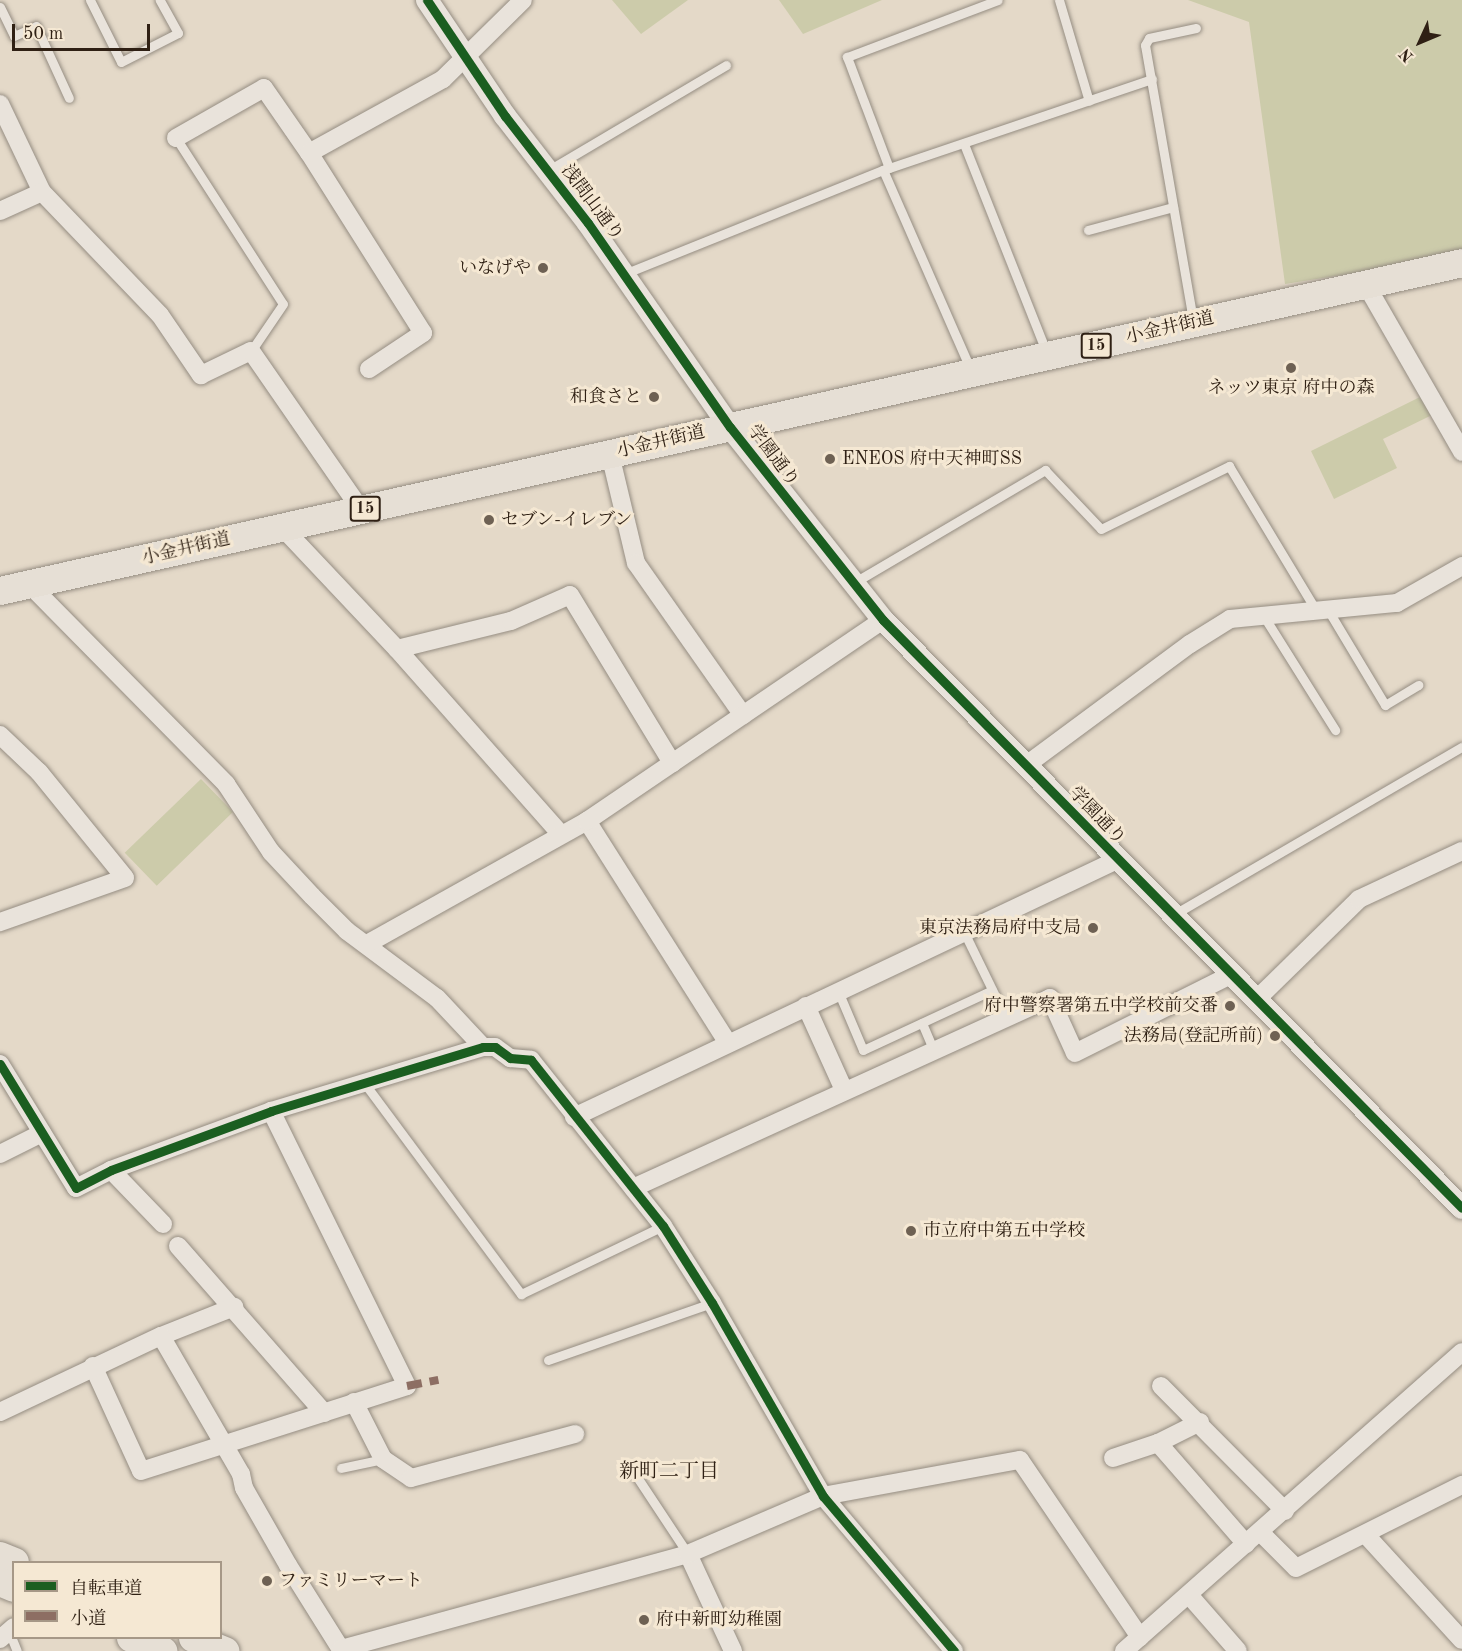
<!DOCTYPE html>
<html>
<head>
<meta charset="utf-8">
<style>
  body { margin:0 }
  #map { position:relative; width:1462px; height:1651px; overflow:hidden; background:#e4d9c8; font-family:"Old Standard TT","Noto Serif JP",serif }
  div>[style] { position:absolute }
  .green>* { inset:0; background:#cccbaa; transform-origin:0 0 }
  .roads { filter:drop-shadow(0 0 2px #958d82) drop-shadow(0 0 2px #958d82) }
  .service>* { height:9px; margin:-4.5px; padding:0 4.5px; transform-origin:4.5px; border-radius:4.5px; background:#e9e3db }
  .minor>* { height:18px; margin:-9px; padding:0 9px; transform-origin:9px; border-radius:9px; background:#e9e3db }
  .tertiary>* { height:22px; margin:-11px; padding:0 11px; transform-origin:11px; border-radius:11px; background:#e9e3db }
  .primary>* { height:28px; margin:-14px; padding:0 14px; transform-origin:14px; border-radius:14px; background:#e6dfd5 }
  .quiet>* { height:8px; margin-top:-4px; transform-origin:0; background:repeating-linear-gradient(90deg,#8d6e63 0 15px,transparent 0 23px) }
  .cycleway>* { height:9px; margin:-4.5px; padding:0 4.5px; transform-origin:4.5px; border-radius:4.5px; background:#1b5e20 }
  .dots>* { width:16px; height:16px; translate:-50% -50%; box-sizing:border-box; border:3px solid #f5e8d3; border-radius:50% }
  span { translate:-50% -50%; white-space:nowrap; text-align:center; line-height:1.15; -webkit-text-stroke:6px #f5e8d3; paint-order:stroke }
  .shield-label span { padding:2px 4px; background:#f5e8d3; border:2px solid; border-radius:4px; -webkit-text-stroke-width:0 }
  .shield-label { font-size:16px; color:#2f2014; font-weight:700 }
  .street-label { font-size:18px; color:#2f2014 }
  .poi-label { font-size:18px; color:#2f2014 }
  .right { translate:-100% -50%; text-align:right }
  .left { translate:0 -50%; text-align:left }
  .neighbourhood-label { font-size:20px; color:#2f2014 }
  .legend { position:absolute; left:12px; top:1561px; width:210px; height:78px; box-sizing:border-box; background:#f5e8d3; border:2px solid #a69887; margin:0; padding:8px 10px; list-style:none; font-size:18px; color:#2f2014 }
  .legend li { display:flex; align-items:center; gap:12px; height:30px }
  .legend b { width:30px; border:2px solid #a69887 }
  .north { position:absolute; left:1390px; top:12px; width:60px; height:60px; -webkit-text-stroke:4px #f5e8d3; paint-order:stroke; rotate:226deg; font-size:16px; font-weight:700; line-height:24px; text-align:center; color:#2f2014 }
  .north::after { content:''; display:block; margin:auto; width:21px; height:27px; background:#2f2014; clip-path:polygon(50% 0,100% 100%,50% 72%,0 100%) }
  .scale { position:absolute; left:12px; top:24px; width:138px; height:27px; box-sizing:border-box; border:3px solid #2f2014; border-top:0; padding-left:8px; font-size:18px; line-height:21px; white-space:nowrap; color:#2f2014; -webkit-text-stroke:4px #f5e8d3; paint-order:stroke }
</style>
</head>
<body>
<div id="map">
  <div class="green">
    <div style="clip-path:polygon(612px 0,688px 0,641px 34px)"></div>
    <div style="clip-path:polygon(779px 0,882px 0,803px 34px)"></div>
    <div style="clip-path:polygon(1188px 0,1462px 0,1462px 256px,1285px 284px,1249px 22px)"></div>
    <div style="clip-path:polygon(1422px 396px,1432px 415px,1383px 439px,1397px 468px,1334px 499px,1311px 451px)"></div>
    <div style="left:201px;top:779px;width:46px;height:106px;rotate:46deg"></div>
  </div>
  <div class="roads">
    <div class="service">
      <div style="left:90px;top:0;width:69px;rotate:63.4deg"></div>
      <div style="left:121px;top:62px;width:64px;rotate:-27deg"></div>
      <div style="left:178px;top:33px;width:38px;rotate:-119deg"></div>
      <div style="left:1059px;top:0;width:105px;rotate:73.5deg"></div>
      <div style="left:0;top:7px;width:32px;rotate:64deg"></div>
      <div style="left:14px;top:36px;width:24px;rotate:-24deg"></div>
      <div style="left:36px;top:26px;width:79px;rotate:65.4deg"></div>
      <div style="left:176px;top:138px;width:197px;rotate:57.2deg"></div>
      <div style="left:283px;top:304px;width:57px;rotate:124.2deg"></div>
      <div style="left:964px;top:144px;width:226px;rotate:68.4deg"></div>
      <div style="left:889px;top:168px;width:119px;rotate:-110.7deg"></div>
      <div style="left:847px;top:57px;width:161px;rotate:-20.7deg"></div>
      <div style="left:883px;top:170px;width:219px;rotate:66.3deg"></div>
      <div style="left:547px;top:171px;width:208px;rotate:-30.6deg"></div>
      <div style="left:1088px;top:230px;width:88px;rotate:-15.1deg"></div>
      <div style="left:624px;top:274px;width:279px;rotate:-21.9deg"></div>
      <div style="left:883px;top:170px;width:284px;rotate:-18.7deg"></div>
      <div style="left:1193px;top:320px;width:279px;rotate:-99.9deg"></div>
      <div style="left:1145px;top:45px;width:8px;rotate:-60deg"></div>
      <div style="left:1149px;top:38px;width:48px;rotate:-12deg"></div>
      <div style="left:855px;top:582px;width:221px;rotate:-30.5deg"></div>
      <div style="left:1045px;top:470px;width:81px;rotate:46.5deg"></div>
      <div style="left:1101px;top:529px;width:143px;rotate:-26.2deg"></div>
      <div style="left:1229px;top:466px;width:170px;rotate:58.9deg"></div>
      <div style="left:1328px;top:610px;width:111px;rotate:59deg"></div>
      <div style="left:1385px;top:705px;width:39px;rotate:-31deg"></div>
      <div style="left:1263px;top:615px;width:136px;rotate:57.9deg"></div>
      <div style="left:1173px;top:915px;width:334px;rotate:-30.2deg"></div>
      <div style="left:964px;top:932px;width:93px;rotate:64deg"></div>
      <div style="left:838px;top:991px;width:64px;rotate:67deg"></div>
      <div style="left:863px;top:1050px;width:142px;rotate:-24.9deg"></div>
      <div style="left:922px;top:1023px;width:28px;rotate:67deg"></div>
      <div style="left:365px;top:1084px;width:262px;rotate:53.4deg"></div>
      <div style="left:521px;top:1294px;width:157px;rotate:-25.6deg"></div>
      <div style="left:548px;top:1360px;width:174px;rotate:-19.2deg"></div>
      <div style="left:341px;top:1468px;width:43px;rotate:-12.1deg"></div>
      <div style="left:637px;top:1477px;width:92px;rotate:56.5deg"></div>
      <div style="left:10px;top:1634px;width:18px;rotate:68deg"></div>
    </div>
    <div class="minor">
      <div style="left:0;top:104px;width:98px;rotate:64.5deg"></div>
      <div style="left:42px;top:192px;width:170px;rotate:46.2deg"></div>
      <div style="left:160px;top:315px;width:73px;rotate:55.7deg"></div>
      <div style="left:201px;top:375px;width:55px;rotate:-25.6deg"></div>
      <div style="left:251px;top:351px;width:193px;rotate:55.3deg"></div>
      <div style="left:176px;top:138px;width:101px;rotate:-29.6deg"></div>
      <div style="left:264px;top:88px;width:79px;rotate:55.3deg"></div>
      <div style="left:0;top:211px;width:46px;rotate:-24.3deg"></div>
      <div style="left:1365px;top:283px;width:195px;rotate:60.1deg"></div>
      <div style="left:369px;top:369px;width:65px;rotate:-33.7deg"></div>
      <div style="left:423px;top:333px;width:213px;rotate:-122.3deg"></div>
      <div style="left:309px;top:153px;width:153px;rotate:-28.9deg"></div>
      <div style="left:443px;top:79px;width:112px;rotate:-44.6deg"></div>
      <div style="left:610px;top:454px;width:112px;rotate:76.6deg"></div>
      <div style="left:636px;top:563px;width:186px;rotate:54.9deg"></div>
      <div style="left:282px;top:527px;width:168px;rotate:46.7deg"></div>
      <div style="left:397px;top:649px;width:246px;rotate:48.5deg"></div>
      <div style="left:29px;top:584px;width:281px;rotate:45.4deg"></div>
      <div style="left:226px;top:784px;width:82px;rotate:56.5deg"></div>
      <div style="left:271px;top:852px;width:60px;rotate:47deg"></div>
      <div style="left:312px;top:896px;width:49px;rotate:45deg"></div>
      <div style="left:347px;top:931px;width:112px;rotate:36.7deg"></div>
      <div style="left:437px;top:998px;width:67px;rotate:46.8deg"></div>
      <div style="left:397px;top:649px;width:117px;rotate:-13.8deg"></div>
      <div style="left:511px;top:621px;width:64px;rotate:-23.8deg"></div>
      <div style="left:570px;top:595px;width:197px;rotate:58.7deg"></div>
      <div style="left:0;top:735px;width:54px;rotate:43.5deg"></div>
      <div style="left:39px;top:772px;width:136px;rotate:50.9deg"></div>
      <div style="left:125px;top:878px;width:133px;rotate:160.6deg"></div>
      <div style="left:1025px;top:766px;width:205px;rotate:-36.5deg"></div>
      <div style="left:1190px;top:644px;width:47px;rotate:-32deg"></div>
      <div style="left:1230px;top:619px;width:168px;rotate:-5.5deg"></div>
      <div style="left:1397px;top:603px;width:75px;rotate:-29.6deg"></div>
      <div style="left:587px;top:821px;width:262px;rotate:57.6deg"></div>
      <div style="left:367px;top:944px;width:252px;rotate:-29.2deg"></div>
      <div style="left:587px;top:821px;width:358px;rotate:-34.2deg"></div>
      <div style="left:1256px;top:1000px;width:144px;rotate:-44.4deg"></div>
      <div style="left:1359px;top:899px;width:114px;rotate:-25deg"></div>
      <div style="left:806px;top:1006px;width:92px;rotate:65.7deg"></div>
      <div style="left:0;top:1064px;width:145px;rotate:58.5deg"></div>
      <div style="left:76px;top:1188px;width:39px;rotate:-27deg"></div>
      <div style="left:111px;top:1170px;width:171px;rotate:-20.2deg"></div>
      <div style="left:271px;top:1111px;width:221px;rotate:-16.8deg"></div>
      <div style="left:483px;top:1047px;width:12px"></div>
      <div style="left:495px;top:1047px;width:19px;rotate:36deg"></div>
      <div style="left:510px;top:1058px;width:21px;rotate:5deg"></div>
      <div style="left:531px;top:1060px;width:212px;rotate:51.5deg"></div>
      <div style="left:663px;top:1226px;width:91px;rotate:57.5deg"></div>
      <div style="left:712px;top:1303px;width:223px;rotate:60.1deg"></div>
      <div style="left:823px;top:1496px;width:203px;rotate:49.8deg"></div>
      <div style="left:574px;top:1117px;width:601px;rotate:-25.33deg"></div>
      <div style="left:0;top:1154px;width:47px;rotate:-26.6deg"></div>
      <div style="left:111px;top:1170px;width:75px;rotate:46.1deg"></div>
      <div style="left:633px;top:1188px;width:458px;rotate:-24.5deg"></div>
      <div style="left:1050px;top:998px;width:60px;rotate:65.6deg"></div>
      <div style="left:1075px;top:1053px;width:174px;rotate:-26.6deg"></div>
      <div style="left:178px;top:1246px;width:222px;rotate:48.8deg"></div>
      <div style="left:161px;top:1336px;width:79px;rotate:-21.7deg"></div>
      <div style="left:93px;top:1366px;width:115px;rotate:65.4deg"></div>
      <div style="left:141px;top:1471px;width:279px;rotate:-17.7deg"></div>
      <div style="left:407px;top:1386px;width:307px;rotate:-116.3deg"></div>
      <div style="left:1161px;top:1386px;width:176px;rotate:45.2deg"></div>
      <div style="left:354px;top:1402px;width:64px;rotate:63deg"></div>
      <div style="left:383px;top:1459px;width:34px;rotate:34deg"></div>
      <div style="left:411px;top:1478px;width:170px;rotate:-15deg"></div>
      <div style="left:0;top:1412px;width:178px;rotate:-25.3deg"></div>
      <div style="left:161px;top:1336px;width:160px;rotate:59.9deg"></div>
      <div style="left:241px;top:1474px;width:14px;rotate:78deg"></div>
      <div style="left:244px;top:1488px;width:89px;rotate:60.3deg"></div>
      <div style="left:288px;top:1565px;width:102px;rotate:57.9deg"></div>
      <div style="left:1158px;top:1443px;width:134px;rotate:48.9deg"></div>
      <div style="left:1113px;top:1458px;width:47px;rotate:-18.4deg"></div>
      <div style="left:1158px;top:1443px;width:47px;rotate:-26.6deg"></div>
      <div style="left:1261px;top:1533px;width:49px;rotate:45deg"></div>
      <div style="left:1296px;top:1568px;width:186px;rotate:-26.6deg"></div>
      <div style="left:1366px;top:1535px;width:142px;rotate:47.6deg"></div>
      <div style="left:688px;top:1554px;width:107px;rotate:65.1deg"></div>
      <div style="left:1189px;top:1595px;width:74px;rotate:48.8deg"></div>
      <div style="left:0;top:1639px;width:18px;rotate:-41deg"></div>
      <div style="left:341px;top:1649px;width:360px;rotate:-15.3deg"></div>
      <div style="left:688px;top:1554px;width:147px;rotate:-23.2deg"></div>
      <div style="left:823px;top:1496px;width:200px;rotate:-10.4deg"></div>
      <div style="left:1020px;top:1460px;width:214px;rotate:55.9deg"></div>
      <div style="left:1124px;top:1651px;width:451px;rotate:-41.5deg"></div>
    </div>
    <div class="tertiary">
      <div style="left:427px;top:0;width:140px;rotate:56.1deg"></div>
      <div style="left:505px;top:116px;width:135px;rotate:52.2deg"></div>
      <div style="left:588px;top:223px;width:249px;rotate:55.2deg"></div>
      <div style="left:730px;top:427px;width:246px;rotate:51.6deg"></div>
      <div style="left:883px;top:620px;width:825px;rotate:45.44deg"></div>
    </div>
    <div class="primary">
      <div style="left:0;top:591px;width:1498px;rotate:-12.64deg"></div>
      <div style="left:0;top:1556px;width:16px;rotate:22deg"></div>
      <div style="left:0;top:1582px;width:15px;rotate:23deg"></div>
      <div style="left:131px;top:1638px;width:35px;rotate:22deg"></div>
      <div style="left:193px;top:1638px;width:35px;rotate:22deg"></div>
    </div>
  </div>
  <div class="quiet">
    <div style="left:407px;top:1386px;width:32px;rotate:-11deg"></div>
  </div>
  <div class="cycleway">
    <div style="left:427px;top:0;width:140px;rotate:56.1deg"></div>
    <div style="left:505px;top:116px;width:135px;rotate:52.2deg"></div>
    <div style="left:588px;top:223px;width:249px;rotate:55.2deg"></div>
    <div style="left:730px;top:427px;width:246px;rotate:51.6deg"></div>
    <div style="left:883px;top:620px;width:825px;rotate:45.44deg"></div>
    <div style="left:0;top:1064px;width:145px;rotate:58.5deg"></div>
    <div style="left:76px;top:1188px;width:39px;rotate:-27deg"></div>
    <div style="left:111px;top:1170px;width:171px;rotate:-20.2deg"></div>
    <div style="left:271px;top:1111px;width:221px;rotate:-16.8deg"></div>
    <div style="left:483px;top:1047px;width:12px"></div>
    <div style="left:495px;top:1047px;width:19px;rotate:36deg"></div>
    <div style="left:510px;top:1058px;width:21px;rotate:5deg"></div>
    <div style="left:531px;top:1060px;width:212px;rotate:51.5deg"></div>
    <div style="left:663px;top:1226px;width:91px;rotate:57.5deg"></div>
    <div style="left:712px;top:1303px;width:223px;rotate:60.1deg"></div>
    <div style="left:823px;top:1496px;width:203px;rotate:49.8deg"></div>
  </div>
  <div class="dots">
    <div style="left:543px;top:268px;background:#6e6153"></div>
    <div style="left:1291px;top:368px;background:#6e6153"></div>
    <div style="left:654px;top:397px;background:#6e6153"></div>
    <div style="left:830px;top:459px;background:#6e6153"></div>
    <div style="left:489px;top:520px;background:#6e6153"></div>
    <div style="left:1093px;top:928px;background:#6e6153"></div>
    <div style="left:1230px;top:1006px;background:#6e6153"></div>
    <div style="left:1275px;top:1036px;background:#6e6153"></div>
    <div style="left:911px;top:1231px;background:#6e6153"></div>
    <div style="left:267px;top:1581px;background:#6e6153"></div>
    <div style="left:644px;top:1620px;background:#6e6153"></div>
  </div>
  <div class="shield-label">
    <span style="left:1096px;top:346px">15</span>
    <span style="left:365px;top:509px">15</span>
  </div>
  <div class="street-label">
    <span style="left:592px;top:203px;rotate:53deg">浅間山通り</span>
    <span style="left:1170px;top:328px;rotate:-13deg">小金井街道</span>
    <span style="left:661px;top:442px;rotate:-13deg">小金井街道</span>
    <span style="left:773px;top:456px;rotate:53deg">学園通り</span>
    <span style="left:186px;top:549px;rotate:-13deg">小金井街道</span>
    <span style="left:1097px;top:816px;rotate:46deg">学園通り</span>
  </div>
  <div class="poi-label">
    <span class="right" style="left:531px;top:268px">いなげや</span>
    <span style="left:1291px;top:388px">ネッツ東京 府中の森</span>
    <span class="right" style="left:642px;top:397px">和食さと</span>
    <span class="left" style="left:842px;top:459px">ENEOS 府中天神町SS</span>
    <span class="left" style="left:501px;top:520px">セブン-イレブン</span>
    <span class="right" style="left:1081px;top:928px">東京法務局府中支局</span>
    <span class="right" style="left:1218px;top:1006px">府中警察署第五中学校前交番</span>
    <span class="right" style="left:1263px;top:1036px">法務局(登記所前)</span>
    <span class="left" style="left:923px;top:1231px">市立府中第五中学校</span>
    <span class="left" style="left:279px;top:1581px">ファミリーマート</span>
    <span class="left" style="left:656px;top:1620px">府中新町幼稚園</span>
  </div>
  <div class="neighbourhood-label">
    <span style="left:669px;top:1472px">新町二丁目</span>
  </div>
  <ul class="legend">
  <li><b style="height:8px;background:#1b5e20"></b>自転車道</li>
  <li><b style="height:8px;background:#8d6e63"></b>小道</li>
  </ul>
  <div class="north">N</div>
  <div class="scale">50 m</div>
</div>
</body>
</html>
